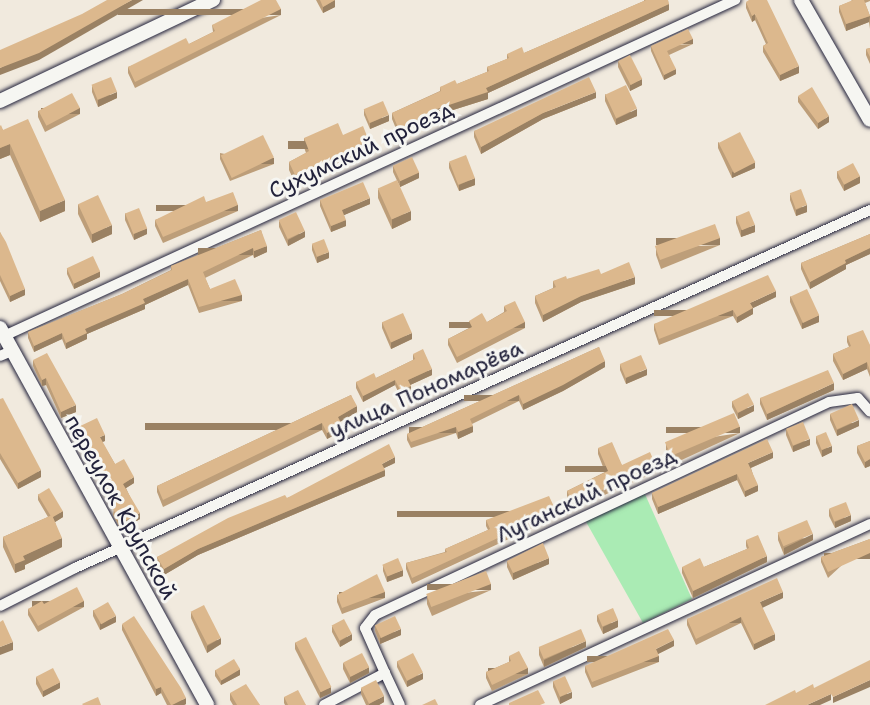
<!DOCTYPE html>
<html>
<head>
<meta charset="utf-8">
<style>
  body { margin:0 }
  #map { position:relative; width:870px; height:705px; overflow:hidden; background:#f1eade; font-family:"Shantell Sans",sans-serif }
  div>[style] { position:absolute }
  .green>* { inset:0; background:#aaebb4 }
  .roads { filter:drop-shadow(0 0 2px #22223b) drop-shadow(0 0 2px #22223b) }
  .street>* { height:10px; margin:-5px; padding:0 5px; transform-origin:5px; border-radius:5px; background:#f6f6f2 }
  .secondary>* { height:14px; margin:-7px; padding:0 7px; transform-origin:7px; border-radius:7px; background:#f6f6f2 }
  .wall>* { inset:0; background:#bd9e79 }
  .shaded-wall>* { inset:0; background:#9a8163; transform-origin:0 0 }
  .building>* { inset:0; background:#dcb88d; transform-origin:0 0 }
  span { translate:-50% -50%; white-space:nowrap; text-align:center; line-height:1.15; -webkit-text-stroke:6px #f6f6f2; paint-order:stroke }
  .street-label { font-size:22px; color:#22223b }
</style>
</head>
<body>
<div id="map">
  <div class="green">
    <div style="clip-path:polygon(644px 492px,692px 599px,643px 623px,585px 520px)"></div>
  </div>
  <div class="roads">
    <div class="street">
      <div style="left:4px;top:336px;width:805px;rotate:-24.69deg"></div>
      <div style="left:0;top:356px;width:13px;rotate:-23deg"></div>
      <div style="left:0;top:606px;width:84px;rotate:-26.9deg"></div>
      <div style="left:75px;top:568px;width:872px;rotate:-24.24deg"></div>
      <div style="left:385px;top:673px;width:35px;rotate:65deg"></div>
      <div style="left:324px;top:705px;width:69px;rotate:-27.7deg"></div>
      <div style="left:385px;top:673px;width:49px;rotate:-114deg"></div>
      <div style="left:365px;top:628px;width:16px;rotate:-52deg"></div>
      <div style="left:375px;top:615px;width:501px;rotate:-25.13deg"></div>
      <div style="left:829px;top:402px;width:29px;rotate:-8deg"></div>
      <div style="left:858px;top:398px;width:18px;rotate:49deg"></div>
      <div style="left:480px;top:705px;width:430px;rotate:-24.9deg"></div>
    </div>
    <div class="secondary">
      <div style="left:801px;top:0;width:138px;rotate:60.1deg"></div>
      <div style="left:0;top:101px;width:236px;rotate:-25.4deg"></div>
      <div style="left:0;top:328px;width:430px;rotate:61.2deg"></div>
    </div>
  </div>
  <div class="wall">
    <div style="clip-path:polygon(316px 0,335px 0,335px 7px,323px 13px)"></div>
    <div style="clip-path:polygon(644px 0,668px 0,669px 10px,488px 93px,488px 99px,434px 116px,399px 136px,392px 119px,392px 113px,440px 91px,440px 87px,457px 84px,487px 72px,487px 67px,507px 59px,507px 54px,524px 53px,644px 1px)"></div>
    <div style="clip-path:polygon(851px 0,870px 0,870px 1px,865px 3px,870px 16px,870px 29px,869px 22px,846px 31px,839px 12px,839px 6px,852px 1px)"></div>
    <div style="clip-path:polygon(746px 2px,799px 73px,780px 81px,763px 52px,763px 46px,766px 44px,755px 20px,752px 22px,746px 8px)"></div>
    <div style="clip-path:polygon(281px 15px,135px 88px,128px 73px,128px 67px,189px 44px,213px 32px,212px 25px)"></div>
    <div style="clip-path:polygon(693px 44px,669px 55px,676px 74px,664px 80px,651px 51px,651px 46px)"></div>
    <div style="clip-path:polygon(870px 48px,870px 64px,866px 55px,866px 49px)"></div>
    <div style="clip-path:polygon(618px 61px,642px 85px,630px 91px,618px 67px)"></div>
    <div style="clip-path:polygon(92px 86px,117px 98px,98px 107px,92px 92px)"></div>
    <div style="clip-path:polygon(605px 94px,637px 116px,616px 125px,605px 101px)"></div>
    <div style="clip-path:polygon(798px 96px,829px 122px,818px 129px,798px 102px)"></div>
    <div style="clip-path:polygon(596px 98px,543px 119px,481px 154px,474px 137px,474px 131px)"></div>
    <div style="clip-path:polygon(364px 109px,389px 121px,370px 129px,364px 115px)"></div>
    <div style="clip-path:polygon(38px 111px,80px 114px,45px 132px,38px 117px)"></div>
    <div style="clip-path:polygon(0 126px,3px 130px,65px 211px,40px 222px,10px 155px,0 159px)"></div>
    <div style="clip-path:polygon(343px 135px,369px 149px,295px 183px,289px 170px,289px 162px,306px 153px,304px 147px,304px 138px)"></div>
    <div style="clip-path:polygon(718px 142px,755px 168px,732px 178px,718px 148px)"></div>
    <div style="clip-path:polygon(220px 153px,274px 164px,230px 181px,220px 159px)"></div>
    <div style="clip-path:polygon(449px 162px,475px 185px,459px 191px,449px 168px)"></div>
    <div style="clip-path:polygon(393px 166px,419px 178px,400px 187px,393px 172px)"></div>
    <div style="clip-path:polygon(837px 171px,860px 183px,844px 191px,837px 178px)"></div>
    <div style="clip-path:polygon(378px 189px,411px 220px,392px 229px,378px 198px)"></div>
    <div style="clip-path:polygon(790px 194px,807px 212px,796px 216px,790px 200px)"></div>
    <div style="clip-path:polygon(320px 200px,370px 204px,344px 215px,346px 226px,331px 232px,320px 206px)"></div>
    <div style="clip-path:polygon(206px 202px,238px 211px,163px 243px,155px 226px,155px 220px)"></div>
    <div style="clip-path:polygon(78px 204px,112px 234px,92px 243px,78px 214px)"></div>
    <div style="clip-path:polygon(125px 213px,147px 234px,134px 240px,125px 220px)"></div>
    <div style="clip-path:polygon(736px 216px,755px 232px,741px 237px,736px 223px)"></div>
    <div style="clip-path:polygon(279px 221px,305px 237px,288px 246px,279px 227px)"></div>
    <div style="clip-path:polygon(261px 230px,267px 252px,254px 258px,253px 255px,205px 278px,210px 289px,242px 301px,199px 313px,188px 285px,145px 305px,145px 309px,87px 334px,87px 339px,66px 349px,62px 339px,34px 352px,28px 338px,28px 332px,122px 294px,171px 270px,171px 266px)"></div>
    <div style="clip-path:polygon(0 232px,25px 295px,10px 302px,0 281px)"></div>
    <div style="clip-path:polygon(870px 234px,870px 254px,846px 265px,846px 269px,810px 289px,801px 269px,801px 263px)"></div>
    <div style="clip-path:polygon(312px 244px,329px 258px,317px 263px,312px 250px)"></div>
    <div style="clip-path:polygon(720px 245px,661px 269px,656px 255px,656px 248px)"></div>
    <div style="clip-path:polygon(67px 268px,100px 277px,74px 289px,67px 274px)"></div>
    <div style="clip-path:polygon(601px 274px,635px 284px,581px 302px,543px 322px,535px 303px,535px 296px,553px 288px,553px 281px,567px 279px)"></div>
    <div style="clip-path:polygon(790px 296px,819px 322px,802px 329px,790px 302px)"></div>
    <div style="clip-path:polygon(776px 297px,753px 308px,753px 314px,737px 323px,733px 316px,659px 345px,654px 330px,654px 324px)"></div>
    <div style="clip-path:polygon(504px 306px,525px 328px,457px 363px,448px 345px,448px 339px,469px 328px,469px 321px,487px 322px,504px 312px)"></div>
    <div style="clip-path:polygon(382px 322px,412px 339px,391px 349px,382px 328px)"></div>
    <div style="clip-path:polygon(847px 336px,870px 345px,870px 377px,867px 369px,843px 380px,833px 361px,833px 354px,849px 347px,847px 342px)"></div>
    <div style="clip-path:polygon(599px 347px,605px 367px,563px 391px,523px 410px,519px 401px,472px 424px,473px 432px,458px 439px,456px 433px,411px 448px,407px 440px,407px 434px)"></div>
    <div style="clip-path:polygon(413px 354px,432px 375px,410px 385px,411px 391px,400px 396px,395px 385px,363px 402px,356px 388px,356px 382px,376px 378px,413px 360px)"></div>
    <div style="clip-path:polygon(33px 360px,76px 412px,61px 418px,46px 385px,42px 386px,33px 366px)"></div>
    <div style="clip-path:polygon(620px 364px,647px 375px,626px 384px,620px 370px)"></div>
    <div style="clip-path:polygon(834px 390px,767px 420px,760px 404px,760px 398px)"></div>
    <div style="clip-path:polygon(351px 395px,357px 412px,340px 422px,342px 431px,327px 439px,322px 430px,163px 507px,157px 492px,157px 486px)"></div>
    <div style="clip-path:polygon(0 399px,41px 477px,18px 489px,0 459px)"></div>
    <div style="clip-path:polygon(732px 401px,754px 411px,738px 419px,732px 407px)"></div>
    <div style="clip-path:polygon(830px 414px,859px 426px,837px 436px,830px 420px)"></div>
    <div style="clip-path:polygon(74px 429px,105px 441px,102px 442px,115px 464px,134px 483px,126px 488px,140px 519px,121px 530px,113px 515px,114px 508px,74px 435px)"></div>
    <div style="clip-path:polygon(786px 429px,810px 445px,793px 452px,786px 435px)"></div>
    <div style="clip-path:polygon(740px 433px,673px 464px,666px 450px,666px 444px)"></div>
    <div style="clip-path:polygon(816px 436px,832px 452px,822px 457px,816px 443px)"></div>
    <div style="clip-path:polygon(870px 441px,870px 466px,865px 468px,857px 453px,857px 446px)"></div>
    <div style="clip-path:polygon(598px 448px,622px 465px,656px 472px,573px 509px,567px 497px,567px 491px,605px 472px,598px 454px)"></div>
    <div style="clip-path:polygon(773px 458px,751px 468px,758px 491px,745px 497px,737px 480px,658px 514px,652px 499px,652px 493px)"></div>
    <div style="clip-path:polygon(395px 463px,384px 468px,385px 476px,198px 555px,164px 575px,157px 562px,157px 557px,287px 498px)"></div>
    <div style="clip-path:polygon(38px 494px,63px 517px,55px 522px,62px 547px,25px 565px,25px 569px,15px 573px,3px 547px,3px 537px,48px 517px,38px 500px)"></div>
    <div style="clip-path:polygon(829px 509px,851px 521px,835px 528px,829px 516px)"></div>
    <div style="clip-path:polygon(556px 517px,412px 584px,406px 569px,406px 563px,445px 552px,445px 549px,488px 530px,486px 526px,486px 520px)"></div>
    <div style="clip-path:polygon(778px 534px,813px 540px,784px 555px,778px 540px)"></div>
    <div style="clip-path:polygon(870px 539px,828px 578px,821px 562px,821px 557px)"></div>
    <div style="clip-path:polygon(746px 540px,767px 562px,693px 598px,682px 573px,682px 567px,704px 567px,747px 549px,746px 546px)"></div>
    <div style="clip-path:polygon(507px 561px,549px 564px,513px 580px,507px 567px)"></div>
    <div style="clip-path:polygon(383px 565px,403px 576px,387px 582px,383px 571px)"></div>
    <div style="clip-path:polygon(491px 590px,432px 616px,427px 604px,427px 597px)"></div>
    <div style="clip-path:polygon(337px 595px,385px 598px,342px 614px,337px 602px)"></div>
    <div style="clip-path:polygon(783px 598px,762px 607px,775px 640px,754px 650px,741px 623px,696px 645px,687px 625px,687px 619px)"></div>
    <div style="clip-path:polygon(44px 604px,84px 607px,38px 632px,28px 615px,28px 609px)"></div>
    <div style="clip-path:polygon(93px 610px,116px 622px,100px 630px,93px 616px)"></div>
    <div style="clip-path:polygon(191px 612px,221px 644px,207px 653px,191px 618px)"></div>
    <div style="clip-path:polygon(597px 615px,618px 627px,603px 634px,597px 621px)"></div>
    <div style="clip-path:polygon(122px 624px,186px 704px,184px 705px,167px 705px,161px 693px,156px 696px,122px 630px)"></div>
    <div style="clip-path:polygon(375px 625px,401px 635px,380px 644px,375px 631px)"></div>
    <div style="clip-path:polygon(332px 626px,352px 640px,340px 647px,332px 632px)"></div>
    <div style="clip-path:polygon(295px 642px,331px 693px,320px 698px,295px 649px)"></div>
    <div style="clip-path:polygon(674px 646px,658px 654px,659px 662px,592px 688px,585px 672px,585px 666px)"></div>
    <div style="clip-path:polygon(586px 647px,544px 667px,539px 655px,539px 648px)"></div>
    <div style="clip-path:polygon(509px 656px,528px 674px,492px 691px,486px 678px,486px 672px,509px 662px)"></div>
    <div style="clip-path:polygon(397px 661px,423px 679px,407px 687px,397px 667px)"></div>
    <div style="clip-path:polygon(343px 663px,369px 673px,350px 683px,343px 669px)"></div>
    <div style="clip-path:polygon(215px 670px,240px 675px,221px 685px,215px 676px)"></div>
    <div style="clip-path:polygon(36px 677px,60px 688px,43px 697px,36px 684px)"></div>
    <div style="clip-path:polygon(553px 681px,572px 698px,560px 704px,553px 687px)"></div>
    <div style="clip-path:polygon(361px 688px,384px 702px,379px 705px,366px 705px,361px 694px)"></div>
    <div style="clip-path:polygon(230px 693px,260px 705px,233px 705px,230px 700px)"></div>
    <div style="clip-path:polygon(284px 697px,306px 705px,285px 705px,284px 703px)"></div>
  </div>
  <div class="shaded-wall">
    <div style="clip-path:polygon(132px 0,143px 0,39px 60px,0 75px,0 68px)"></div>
    <div style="clip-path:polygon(335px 0,335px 7px,323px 13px,323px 7px)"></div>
    <div style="clip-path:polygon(669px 4px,669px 10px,488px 93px,488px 99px,434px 116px,399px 136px,399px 130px,434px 110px,486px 88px)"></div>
    <div style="left:281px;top:9px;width:6px;height:163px;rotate:90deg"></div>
    <div style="clip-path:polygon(755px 14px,755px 20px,752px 22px,752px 16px)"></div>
    <div style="clip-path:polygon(870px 16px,869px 22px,846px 31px,846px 24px)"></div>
    <div style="left:693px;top:39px;width:5px;height:29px;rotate:90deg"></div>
    <div style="clip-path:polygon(799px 66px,799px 73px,780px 81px,780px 75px)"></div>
    <div style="clip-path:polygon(676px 69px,676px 74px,664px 80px,664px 75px)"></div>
    <div style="clip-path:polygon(642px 79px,642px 85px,630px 91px,630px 85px)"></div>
    <div style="clip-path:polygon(117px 92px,117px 98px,98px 107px,98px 100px)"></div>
    <div style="clip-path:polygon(596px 92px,596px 98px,543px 119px,481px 154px,481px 147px,543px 113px)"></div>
    <div style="left:80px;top:108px;width:6px;height:39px;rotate:90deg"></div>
    <div style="clip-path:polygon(637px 109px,637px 116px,616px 125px,616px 119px)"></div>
    <div style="clip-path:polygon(389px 115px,389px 121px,370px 129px,370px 123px)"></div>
    <div style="clip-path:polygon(829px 116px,829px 122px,818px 129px,818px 123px)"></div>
    <div style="left:369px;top:141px;width:8px;height:81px;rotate:90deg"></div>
    <div style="clip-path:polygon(10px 144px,10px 155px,0 159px,0 148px)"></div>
    <div style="left:274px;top:158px;width:6px;height:47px;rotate:90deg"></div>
    <div style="clip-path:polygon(755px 162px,755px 168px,732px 178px,732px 172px)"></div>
    <div style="clip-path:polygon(419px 172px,419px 178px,400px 187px,400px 180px)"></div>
    <div style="clip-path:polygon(860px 176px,860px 183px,844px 191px,844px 184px)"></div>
    <div style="clip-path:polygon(475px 178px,475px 185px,459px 191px,459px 185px)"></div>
    <div style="clip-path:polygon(370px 198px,370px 204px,342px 216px,342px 210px)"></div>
    <div style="clip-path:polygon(65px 200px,65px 211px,40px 222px,40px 211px)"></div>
    <div style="left:238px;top:205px;width:6px;height:82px;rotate:90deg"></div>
    <div style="clip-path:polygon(807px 205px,807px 212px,796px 216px,796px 210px)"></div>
    <div style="clip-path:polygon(411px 211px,411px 220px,392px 229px,392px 219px)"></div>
    <div style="clip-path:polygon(346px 220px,346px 226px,331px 232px,331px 226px)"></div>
    <div style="clip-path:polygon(112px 225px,112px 234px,92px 243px,92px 234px)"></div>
    <div style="clip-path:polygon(755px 225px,755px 232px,741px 237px,741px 230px)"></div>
    <div style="clip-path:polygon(147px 228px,147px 234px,134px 240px,134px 234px)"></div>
    <div style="clip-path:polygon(305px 231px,305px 237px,288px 246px,288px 240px)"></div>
    <div style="left:720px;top:238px;width:7px;height:64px;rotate:90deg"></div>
    <div style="clip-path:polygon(267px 246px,267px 252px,254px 258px,254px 251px)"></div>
    <div style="left:253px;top:248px;width:7px;height:55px;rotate:90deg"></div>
    <div style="clip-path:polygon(870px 248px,870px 254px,846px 265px,846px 269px,810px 289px,810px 282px,845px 260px)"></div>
    <div style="clip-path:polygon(329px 252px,329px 258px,317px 263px,317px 257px)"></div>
    <div style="clip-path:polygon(100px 271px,100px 277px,74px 289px,74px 283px)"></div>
    <div style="clip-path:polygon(635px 277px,635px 284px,581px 302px,543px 322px,543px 315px,581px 296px)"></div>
    <div style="clip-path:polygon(188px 279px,188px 285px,145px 305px,145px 309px,87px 334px,87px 339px,66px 349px,66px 343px,85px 329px,143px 299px)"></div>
    <div style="clip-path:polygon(25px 289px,25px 295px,10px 302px,10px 296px)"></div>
    <div style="clip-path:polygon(776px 291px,776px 297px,753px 308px,753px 314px,737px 323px,737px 317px,750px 303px)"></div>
    <div style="left:242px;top:295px;width:6px;height:45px;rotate:90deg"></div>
    <div style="left:733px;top:310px;width:6px;height:79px;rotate:90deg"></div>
    <div style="clip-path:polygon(819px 315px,819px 322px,802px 329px,802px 323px)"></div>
    <div style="left:525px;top:322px;width:6px;height:76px;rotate:90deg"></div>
    <div style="clip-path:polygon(62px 333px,62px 339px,34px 352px,34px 346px)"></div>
    <div style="clip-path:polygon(412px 333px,412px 339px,391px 349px,391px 342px)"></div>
    <div style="clip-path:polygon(605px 361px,605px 367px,563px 391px,523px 410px,523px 404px)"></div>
    <div style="clip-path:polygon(867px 362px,867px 369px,843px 380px,843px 374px)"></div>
    <div style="clip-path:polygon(432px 369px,432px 375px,408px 386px,408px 380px)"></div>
    <div style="clip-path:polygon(647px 369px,647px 375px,626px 384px,626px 378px)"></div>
    <div style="clip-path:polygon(46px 378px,46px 385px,42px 386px,42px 380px)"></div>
    <div style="clip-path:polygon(395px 380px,395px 385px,363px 402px,363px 396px)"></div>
    <div style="clip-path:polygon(834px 383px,834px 390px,767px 420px,767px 414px)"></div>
    <div style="clip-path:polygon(411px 386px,411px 391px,400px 396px,400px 390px)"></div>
    <div style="left:519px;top:395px;width:6px;height:55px;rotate:90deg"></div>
    <div style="clip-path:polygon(76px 405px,76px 412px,61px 418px,61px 412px)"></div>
    <div style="clip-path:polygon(754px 405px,754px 411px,738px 419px,738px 413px)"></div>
    <div style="clip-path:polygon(357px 406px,357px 412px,338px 423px,338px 417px)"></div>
    <div style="clip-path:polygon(859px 420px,859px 426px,837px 436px,837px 430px)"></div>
    <div style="left:322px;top:423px;width:7px;height:177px;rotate:90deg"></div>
    <div style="clip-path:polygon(342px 425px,342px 431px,327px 439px,327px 433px)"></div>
    <div style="clip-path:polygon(473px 426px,473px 432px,458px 439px,458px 432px)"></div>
    <div style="left:456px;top:427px;width:6px;height:47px;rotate:90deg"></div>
    <div style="left:740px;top:427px;width:6px;height:74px;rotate:90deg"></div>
    <div style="clip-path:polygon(105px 435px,105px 441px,100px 443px,100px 437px)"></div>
    <div style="clip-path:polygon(810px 439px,810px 445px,793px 452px,793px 446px)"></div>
    <div style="clip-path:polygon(832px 446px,832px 452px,822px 457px,822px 450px)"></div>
    <div style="clip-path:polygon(773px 452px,773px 458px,748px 469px,748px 463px)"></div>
    <div style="clip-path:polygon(395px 457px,395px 463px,382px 469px,382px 464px)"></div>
    <div style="clip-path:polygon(870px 459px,870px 466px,865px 468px,865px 462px)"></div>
    <div style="left:656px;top:466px;width:6px;height:91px;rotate:90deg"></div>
    <div style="clip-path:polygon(41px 470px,41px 477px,18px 489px,18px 483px)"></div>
    <div style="clip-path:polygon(385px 470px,385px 476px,198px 555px,164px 575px,164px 569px,198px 549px)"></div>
    <div style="clip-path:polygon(737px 474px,737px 480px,658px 514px,658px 507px)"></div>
    <div style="clip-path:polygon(134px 477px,134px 483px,123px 490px,123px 484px)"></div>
    <div style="clip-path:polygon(758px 485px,758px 491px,745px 497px,745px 491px)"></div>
    <div style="clip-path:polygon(63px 511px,63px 517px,52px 524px,52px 517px)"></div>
    <div style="left:556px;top:511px;width:6px;height:159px;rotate:90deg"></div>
    <div style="clip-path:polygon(140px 513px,140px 519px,121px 530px,121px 523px)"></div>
    <div style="clip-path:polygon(851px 515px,851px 521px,835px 528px,835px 522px)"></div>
    <div style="clip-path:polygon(813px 534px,813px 540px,784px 555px,784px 548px)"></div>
    <div style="clip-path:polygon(62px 538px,62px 547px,25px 565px,25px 569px,15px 573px,15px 564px,23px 556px)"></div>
    <div style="left:870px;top:553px;width:6px;height:46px;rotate:90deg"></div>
    <div style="clip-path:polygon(767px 556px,767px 562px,693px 598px,693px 591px)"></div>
    <div style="clip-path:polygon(549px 558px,549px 564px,513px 580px,513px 573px)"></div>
    <div style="clip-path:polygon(403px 570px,403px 576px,387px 582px,387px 576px)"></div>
    <div style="left:491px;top:584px;width:6px;height:64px;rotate:90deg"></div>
    <div style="left:385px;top:592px;width:6px;height:46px;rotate:90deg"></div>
    <div style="clip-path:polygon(783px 592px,783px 598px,760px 609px,760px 602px)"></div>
    <div style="left:84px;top:601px;width:6px;height:52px;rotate:90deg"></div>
    <div style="clip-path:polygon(116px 616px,116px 622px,100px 630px,100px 624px)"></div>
    <div style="left:741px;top:617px;width:6px;height:50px;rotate:90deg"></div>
    <div style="clip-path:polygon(618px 620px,618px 627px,603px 634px,603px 627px)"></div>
    <div style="clip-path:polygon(401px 629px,401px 635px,380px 644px,380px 638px)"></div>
    <div style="clip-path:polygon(352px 634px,352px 640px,340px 647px,340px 641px)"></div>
    <div style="clip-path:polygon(775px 634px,775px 640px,754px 650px,754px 644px)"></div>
    <div style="clip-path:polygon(221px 638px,221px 644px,207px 653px,207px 646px)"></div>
    <div style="clip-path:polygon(674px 640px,674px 646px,656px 655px,656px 649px)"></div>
    <div style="clip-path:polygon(586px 641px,586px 647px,544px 667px,544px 660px)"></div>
    <div style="clip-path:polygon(13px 642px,13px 650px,0 655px,0 647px)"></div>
    <div style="left:659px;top:656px;width:6px;height:72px;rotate:90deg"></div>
    <div style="clip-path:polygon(369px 667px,369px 673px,350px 683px,350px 677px)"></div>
    <div style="left:528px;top:668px;width:6px;height:40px;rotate:90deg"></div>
    <div style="clip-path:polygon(240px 669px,240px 675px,221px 685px,221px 679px)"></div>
    <div style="clip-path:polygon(423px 673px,423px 679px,407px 687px,407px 681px)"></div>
    <div style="clip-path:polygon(870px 680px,870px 687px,833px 703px,833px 697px)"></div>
    <div style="clip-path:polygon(60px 682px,60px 688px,43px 697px,43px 691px)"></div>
    <div style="clip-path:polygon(161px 687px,161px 693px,156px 696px,156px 689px)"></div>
    <div style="clip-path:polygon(331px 687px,331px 693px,320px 698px,320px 692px)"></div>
    <div style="clip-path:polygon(572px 692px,572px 698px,560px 704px,560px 697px)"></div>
    <div style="clip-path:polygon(831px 694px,831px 700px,820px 705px,807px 705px)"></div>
    <div style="clip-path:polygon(384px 696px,384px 702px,379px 705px,369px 705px,369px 704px)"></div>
    <div style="clip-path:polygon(186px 698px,186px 704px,184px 705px,172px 705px)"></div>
  </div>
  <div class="building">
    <div style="clip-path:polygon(107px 0,132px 0,39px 53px,0 68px,0 50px,82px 14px)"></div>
    <div style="clip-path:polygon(261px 0,276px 0,281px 9px,135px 82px,128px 67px,186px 38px,189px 44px,215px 31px,212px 25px)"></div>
    <div style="clip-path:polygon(320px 0,335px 0,323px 7px)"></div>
    <div style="clip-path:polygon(646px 0,668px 0,669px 4px,486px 88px,488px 92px,434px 110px,399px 130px,392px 113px,441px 91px,440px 87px,455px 80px,457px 84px,489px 71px,487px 67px,509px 58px,507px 54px,522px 47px,524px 53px)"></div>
    <div style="clip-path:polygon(749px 0,767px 0,799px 66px,780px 75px,763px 46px,768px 43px,755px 14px,752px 16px,746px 2px)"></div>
    <div style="clip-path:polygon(853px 0,864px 0,870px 16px,846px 24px,839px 6px)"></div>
    <div style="clip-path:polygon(688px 29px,693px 39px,667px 51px,676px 69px,664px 75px,651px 46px)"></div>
    <div style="clip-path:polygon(870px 48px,870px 57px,866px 49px)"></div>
    <div style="left:630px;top:55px;width:27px;height:13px;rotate:63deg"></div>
    <div style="left:111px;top:77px;width:16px;height:21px;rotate:68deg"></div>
    <div style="clip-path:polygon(589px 77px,596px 92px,543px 113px,481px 147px,474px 131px)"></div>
    <div style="left:626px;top:85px;width:26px;height:23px;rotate:65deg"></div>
    <div style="clip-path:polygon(812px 87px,829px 116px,818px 123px,798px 96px)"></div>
    <div style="left:72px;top:93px;width:17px;height:38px;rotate:62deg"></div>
    <div style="left:383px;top:101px;width:15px;height:21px;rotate:67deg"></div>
    <div style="clip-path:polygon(28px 119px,65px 200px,40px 211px,10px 144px,0 148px,0 126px,1px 125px,3px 130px)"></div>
    <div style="clip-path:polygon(338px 123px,343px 135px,363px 126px,369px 141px,295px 175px,289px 162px,309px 151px,304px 138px)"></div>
    <div style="left:740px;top:132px;width:34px;height:24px;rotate:63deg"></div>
    <div style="left:263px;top:135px;width:25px;height:47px;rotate:64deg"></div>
    <div style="left:466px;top:155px;width:25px;height:18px;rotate:69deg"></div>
    <div style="left:412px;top:157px;width:17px;height:21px;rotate:65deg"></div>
    <div style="left:853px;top:163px;width:15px;height:18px;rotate:62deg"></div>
    <div style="left:397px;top:180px;width:34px;height:21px;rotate:66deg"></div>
    <div style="clip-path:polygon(363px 182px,370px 198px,342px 210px,346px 220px,331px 226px,320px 200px)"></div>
    <div style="left:801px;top:189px;width:17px;height:12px;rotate:69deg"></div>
    <div style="clip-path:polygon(233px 192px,238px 205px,163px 237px,155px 220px,204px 196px,206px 202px)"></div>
    <div style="left:98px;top:195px;width:33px;height:22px;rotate:65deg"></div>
    <div style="left:139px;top:208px;width:22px;height:15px;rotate:68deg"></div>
    <div style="left:749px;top:211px;width:15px;height:14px;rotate:67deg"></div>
    <div style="left:296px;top:212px;width:21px;height:19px;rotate:65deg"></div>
    <div style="left:715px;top:224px;width:15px;height:64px;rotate:70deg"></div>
    <div style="clip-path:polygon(261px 230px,267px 246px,254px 251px,253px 248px,203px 272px,210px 289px,235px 279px,242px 295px,199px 307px,188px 279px,143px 299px,145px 303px,85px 329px,87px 333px,66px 343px,62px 333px,34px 346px,28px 332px,122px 294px,172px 270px,171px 266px)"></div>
    <div style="clip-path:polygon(0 232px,6px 242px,25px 289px,10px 296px,0 275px)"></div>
    <div style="clip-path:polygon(870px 234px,870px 248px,845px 260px,846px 263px,810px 282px,801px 263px)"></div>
    <div style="left:324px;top:239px;width:14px;height:13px;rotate:69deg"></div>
    <div style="left:93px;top:256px;width:17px;height:29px;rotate:65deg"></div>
    <div style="clip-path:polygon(629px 262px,635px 277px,581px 296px,543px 315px,535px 296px,556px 287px,553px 281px,566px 276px,567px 279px,599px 269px,601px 274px)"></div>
    <div style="clip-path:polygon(768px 275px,776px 291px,750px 303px,753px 308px,737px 317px,733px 310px,659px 339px,654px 324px)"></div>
    <div style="left:807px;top:289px;width:29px;height:18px;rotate:65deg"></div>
    <div style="clip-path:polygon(515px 301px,525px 322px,457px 357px,448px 339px,472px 327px,469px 321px,482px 313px,487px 322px,507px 311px,504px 306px)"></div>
    <div style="left:403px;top:313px;width:22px;height:23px;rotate:66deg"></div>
    <div style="clip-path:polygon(863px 330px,870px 345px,870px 371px,867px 362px,843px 374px,833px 354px,851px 346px,847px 336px)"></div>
    <div style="clip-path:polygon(599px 347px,605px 361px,563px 385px,523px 404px,519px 395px,470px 419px,473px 426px,458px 432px,456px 427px,411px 442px,407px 434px)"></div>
    <div style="clip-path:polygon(423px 349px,432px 369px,408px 380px,411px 386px,400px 390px,395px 380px,363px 396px,356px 382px,374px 373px,376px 378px,415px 359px,413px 354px)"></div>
    <div style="clip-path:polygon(47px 353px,76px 405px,61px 412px,46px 378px,42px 380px,33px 360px)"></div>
    <div style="left:641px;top:355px;width:15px;height:23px;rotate:67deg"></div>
    <div style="clip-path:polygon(828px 370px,834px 383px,767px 414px,760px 398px)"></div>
    <div style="left:748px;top:393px;width:13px;height:18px;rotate:63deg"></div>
    <div style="clip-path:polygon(351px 395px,357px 406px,338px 417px,342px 425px,327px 433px,322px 423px,163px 500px,157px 486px)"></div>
    <div style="clip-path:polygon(3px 398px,41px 470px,18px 483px,0 453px,0 399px)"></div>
    <div style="left:852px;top:404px;width:17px;height:24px;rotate:66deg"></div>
    <div style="left:734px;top:413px;width:15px;height:75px;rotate:67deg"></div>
    <div style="clip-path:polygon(97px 418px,105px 435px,100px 437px,115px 464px,124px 459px,134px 477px,123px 484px,140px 513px,121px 523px,113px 509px,116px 507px,74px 429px)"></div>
    <div style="left:803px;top:422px;width:18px;height:18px;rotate:68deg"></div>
    <div style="left:826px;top:432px;width:15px;height:11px;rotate:67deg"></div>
    <div style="clip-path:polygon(767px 439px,773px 452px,748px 463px,758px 485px,745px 491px,737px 474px,658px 507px,652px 493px)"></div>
    <div style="clip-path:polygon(870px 441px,870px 459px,865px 462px,857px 446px)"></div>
    <div style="clip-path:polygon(612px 442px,622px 465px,650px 452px,656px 466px,573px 503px,567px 491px,608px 471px,598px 448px)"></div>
    <div style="clip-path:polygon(389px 444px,395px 457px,382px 464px,385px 470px,198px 549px,164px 569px,157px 557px,228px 518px,285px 495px,287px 498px)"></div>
    <div style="left:49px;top:488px;width:27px;height:13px;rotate:59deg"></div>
    <div style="clip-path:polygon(549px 496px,556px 511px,412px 578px,406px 563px,447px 552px,445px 549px,490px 529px,486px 520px)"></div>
    <div style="left:846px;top:502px;width:14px;height:18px;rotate:69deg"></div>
    <div style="clip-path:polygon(52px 515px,62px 538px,23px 556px,25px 560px,15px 564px,3px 537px)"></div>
    <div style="left:807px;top:520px;width:15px;height:32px;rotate:67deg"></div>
    <div style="clip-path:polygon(758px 535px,767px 556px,693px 591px,682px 567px,700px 558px,704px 567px,749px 548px,746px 540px)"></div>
    <div style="clip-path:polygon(870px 539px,870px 553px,828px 572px,821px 557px)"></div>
    <div style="clip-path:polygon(543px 543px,549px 558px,513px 573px,507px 561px)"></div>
    <div style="left:398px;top:558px;width:13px;height:17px;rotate:67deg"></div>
    <div style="left:486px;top:571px;width:14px;height:64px;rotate:69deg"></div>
    <div style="clip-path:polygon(377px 574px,385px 592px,342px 608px,337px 595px)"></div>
    <div style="clip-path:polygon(777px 578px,783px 592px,760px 602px,775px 634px,754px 644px,741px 617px,696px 639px,687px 619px)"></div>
    <div style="clip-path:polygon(77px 587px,84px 601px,38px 626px,28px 609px,42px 601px,44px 604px)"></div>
    <div style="left:108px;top:602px;width:16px;height:17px;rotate:60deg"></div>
    <div style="left:204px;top:605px;width:37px;height:15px;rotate:63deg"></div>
    <div style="left:613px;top:608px;width:13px;height:17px;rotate:67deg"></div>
    <div style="clip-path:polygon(134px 616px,181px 688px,186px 698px,172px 705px,171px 705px,161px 687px,156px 689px,122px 624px)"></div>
    <div style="left:395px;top:616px;width:14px;height:22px;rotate:65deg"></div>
    <div style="left:344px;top:619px;width:17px;height:14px;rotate:62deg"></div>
    <div style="clip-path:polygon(3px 620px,13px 642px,0 647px,0 622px)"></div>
    <div style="left:581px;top:629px;width:13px;height:46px;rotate:67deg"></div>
    <div style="clip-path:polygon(668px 629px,674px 640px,656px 649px,659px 656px,592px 682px,585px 666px)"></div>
    <div style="left:306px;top:637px;width:56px;height:12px;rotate:63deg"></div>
    <div style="clip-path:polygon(519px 651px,528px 668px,492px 685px,486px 672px,511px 661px,509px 656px)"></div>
    <div style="left:362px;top:653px;width:16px;height:21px;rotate:63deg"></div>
    <div style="left:413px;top:653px;width:22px;height:18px;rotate:63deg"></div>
    <div style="left:234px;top:659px;width:12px;height:22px;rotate:59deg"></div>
    <div style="clip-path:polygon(870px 660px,870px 680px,833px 697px,831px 694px,807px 705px,765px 705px,795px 690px,796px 693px,813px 684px,814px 688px)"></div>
    <div style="left:53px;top:668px;width:16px;height:19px;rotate:63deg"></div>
    <div style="left:565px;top:676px;width:17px;height:13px;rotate:66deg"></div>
    <div style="left:376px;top:680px;width:18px;height:17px;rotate:63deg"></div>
    <div style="clip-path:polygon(246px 684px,260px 705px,237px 705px,230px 693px)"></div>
    <div style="clip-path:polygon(298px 690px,306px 705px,288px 705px,284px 697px)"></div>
    <div style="clip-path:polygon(538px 690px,545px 703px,540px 705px,509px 705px,509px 703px)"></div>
    <div style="clip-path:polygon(98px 697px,101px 705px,83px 705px,82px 704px)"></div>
    <div style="clip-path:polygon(435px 699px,438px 705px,422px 705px)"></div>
  </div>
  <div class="street-label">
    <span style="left:361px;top:150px;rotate:-25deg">Сухумский проезд</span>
    <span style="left:426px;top:389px;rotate:-24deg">улица Пономарёва</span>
    <span style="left:586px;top:495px;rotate:-25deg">Луганский проезд</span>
    <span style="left:121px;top:507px;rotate:61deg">переулок Крупской</span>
  </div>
</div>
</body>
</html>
